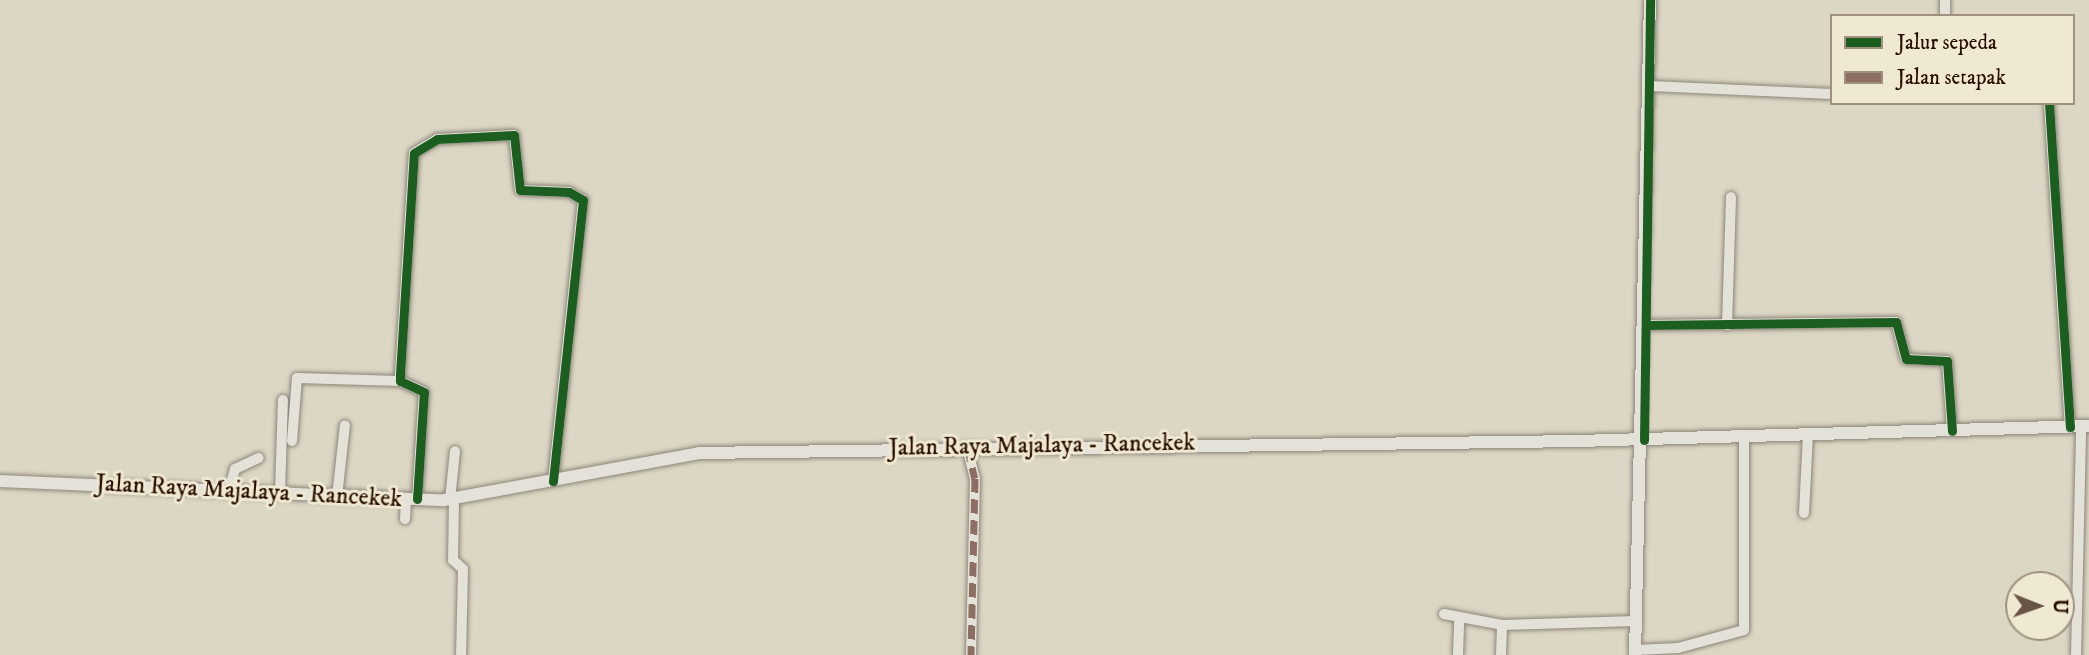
<!DOCTYPE html>
<html>
<head>
<meta charset="utf-8">
<style>
  body { margin:0 }
  #map { position:relative; width:2089px; height:655px; overflow:hidden; background:#dcd6c4; font-family:"IM FELL DW Pica",serif }
  div>[style] { position:absolute }
  .roads { filter:drop-shadow(0 0 2px #8c8579) drop-shadow(0 0 2px #8c8579) }
  .street>* { height:10px; margin:-5px; padding:0 5px; transform-origin:5px; border-radius:5px; background:#e4e1d8 }
  .secondary>* { height:12px; margin:-6px; padding:0 6px; transform-origin:6px; border-radius:6px; background:#e4e1d8 }
  .quiet>* { height:7px; margin-top:-3.5px; transform-origin:0; background:repeating-linear-gradient(90deg,#8d6e63 0 14px,transparent 0 21px) }
  .cycleway>* { height:9px; margin:-4.5px; padding:0 4.5px; transform-origin:4.5px; border-radius:4.5px; background:#1b5e20 }
  span { translate:-50% -50%; white-space:nowrap; text-align:center; line-height:1.15; -webkit-text-stroke:6px #efe8d2; paint-order:stroke }
  .street-label { font-size:24px; color:#280e00 }
  .legend { position:absolute; left:1830px; top:14px; width:245px; height:91px; box-sizing:border-box; background:#efe8d2; border:2px solid #9f917e; margin:0; padding:9px 12px; list-style:none; font-size:21px; color:#280e00 }
  .legend li { display:flex; align-items:center; gap:14px; height:35px }
  .legend b { width:35px; border:2px solid #9f917e }
  .north { position:absolute; left:2005px; top:571px; width:70px; height:70px; box-sizing:border-box; background:#efe8d2; border:2px solid #9f917e; border-radius:50%; rotate:91deg; font-size:19px; font-weight:700; line-height:28px; text-align:center; color:#280e00 }
  .north::after { content:''; display:block; margin:auto; width:24px; height:32px; background:#675445; clip-path:polygon(50% 0,100% 100%,50% 72%,0 100%) }
</style>
</head>
<body>
<div id="map">
  <div class="roads">
    <div class="street">
      <div style="left:1945px;top:0;width:16px;rotate:90deg"></div>
      <div style="left:1650px;top:86px;width:182px;rotate:2.5deg"></div>
      <div style="left:2049px;top:103px;width:325px;rotate:86.3deg"></div>
      <div style="left:1646px;top:325px;width:250px;rotate:-0.7deg"></div>
      <div style="left:1896px;top:322px;width:38px;rotate:75deg"></div>
      <div style="left:1906px;top:359px;width:41px;rotate:2.8deg"></div>
      <div style="left:1947px;top:361px;width:70px;rotate:85.9deg"></div>
      <div style="left:1727px;top:325px;width:128px;rotate:-88.2deg"></div>
      <div style="left:292px;top:441px;width:63px;rotate:-85.5deg"></div>
      <div style="left:297px;top:378px;width:103px;rotate:1.7deg"></div>
      <div style="left:967px;top:447px;width:32px;rotate:76deg"></div>
      <div style="left:975px;top:478px;width:177px;rotate:91.3deg"></div>
      <div style="left:229px;top:490px;width:22px;rotate:-74deg"></div>
      <div style="left:235px;top:469px;width:26px;rotate:-25deg"></div>
      <div style="left:280px;top:493px;width:93px;rotate:-88.2deg"></div>
      <div style="left:337px;top:497px;width:72px;rotate:-83.7deg"></div>
      <div style="left:417px;top:499px;width:107px;rotate:-86.3deg"></div>
      <div style="left:424px;top:392px;width:26px;rotate:-155deg"></div>
      <div style="left:400px;top:381px;width:7px;rotate:-90deg"></div>
      <div style="left:400px;top:374px;width:221px;rotate:-86.4deg"></div>
      <div style="left:414px;top:153px;width:27px;rotate:-31deg"></div>
      <div style="left:437px;top:139px;width:77px;rotate:-3deg"></div>
      <div style="left:514px;top:135px;width:55px;rotate:83.8deg"></div>
      <div style="left:520px;top:190px;width:49px;rotate:2.3deg"></div>
      <div style="left:569px;top:192px;width:16px;rotate:30deg"></div>
      <div style="left:583px;top:200px;width:283px;rotate:96.1deg"></div>
      <div style="left:454px;top:499px;width:61px;rotate:90.9deg"></div>
      <div style="left:453px;top:560px;width:13px;rotate:42deg"></div>
      <div style="left:463px;top:569px;width:86px;rotate:91.3deg"></div>
      <div style="left:450px;top:500px;width:49px;rotate:-84.2deg"></div>
      <div style="left:1804px;top:513px;width:79px;rotate:-87.1deg"></div>
      <div style="left:405px;top:519px;width:20px;rotate:-87deg"></div>
      <div style="left:1444px;top:614px;width:59px;rotate:10.7deg"></div>
      <div style="left:1502px;top:625px;width:134px;rotate:-1.7deg"></div>
      <div style="left:1635px;top:650px;width:43px;rotate:-2.7deg"></div>
      <div style="left:1678px;top:648px;width:68px;rotate:-15.3deg"></div>
      <div style="left:1744px;top:630px;width:194px;rotate:-90deg"></div>
      <div style="left:1458px;top:655px;width:37px;rotate:-88deg"></div>
      <div style="left:1501px;top:655px;width:30px;rotate:-88deg"></div>
      <div style="left:2076px;top:655px;width:229px;rotate:-88.7deg"></div>
    </div>
    <div class="secondary">
      <div style="left:0;top:481px;width:444px;rotate:2.5deg"></div>
      <div style="left:444px;top:500px;width:259px;rotate:-10.4deg"></div>
      <div style="left:699px;top:453px;width:879px;rotate:-0.78deg"></div>
      <div style="left:1578px;top:441px;width:511px;rotate:-1.68deg"></div>
      <div style="left:1635px;top:655px;width:655px;rotate:-88.69deg"></div>
    </div>
  </div>
  <div class="quiet">
    <div style="left:967px;top:447px;width:32px;rotate:76deg"></div>
    <div style="left:975px;top:478px;width:177px;rotate:91.3deg"></div>
  </div>
  <div class="cycleway">
    <div style="left:2049px;top:103px;width:325px;rotate:86.3deg"></div>
    <div style="left:1646px;top:325px;width:250px;rotate:-0.7deg"></div>
    <div style="left:1896px;top:322px;width:38px;rotate:75deg"></div>
    <div style="left:1906px;top:359px;width:41px;rotate:2.8deg"></div>
    <div style="left:1947px;top:361px;width:70px;rotate:85.9deg"></div>
    <div style="left:1644px;top:440px;width:440px;rotate:-89.2deg"></div>
    <div style="left:417px;top:499px;width:107px;rotate:-86.3deg"></div>
    <div style="left:424px;top:392px;width:26px;rotate:-155deg"></div>
    <div style="left:400px;top:381px;width:7px;rotate:-90deg"></div>
    <div style="left:400px;top:374px;width:221px;rotate:-86.4deg"></div>
    <div style="left:414px;top:153px;width:27px;rotate:-31deg"></div>
    <div style="left:437px;top:139px;width:77px;rotate:-3deg"></div>
    <div style="left:514px;top:135px;width:55px;rotate:83.8deg"></div>
    <div style="left:520px;top:190px;width:49px;rotate:2.3deg"></div>
    <div style="left:569px;top:192px;width:16px;rotate:30deg"></div>
    <div style="left:583px;top:200px;width:283px;rotate:96.1deg"></div>
  </div>
  <div class="street-label">
    <span style="left:1042px;top:446px;rotate:-1deg">Jalan Raya Majalaya - Rancekek</span>
    <span style="left:249px;top:492px;rotate:3deg">Jalan Raya Majalaya - Rancekek</span>
  </div>
  <ul class="legend">
  <li><b style="height:9px;background:#1b5e20"></b>Jalur sepeda</li>
  <li><b style="height:9px;background:#8d6e63"></b>Jalan setapak</li>
  </ul>
  <div class="north">U</div>
</div>
</body>
</html>
